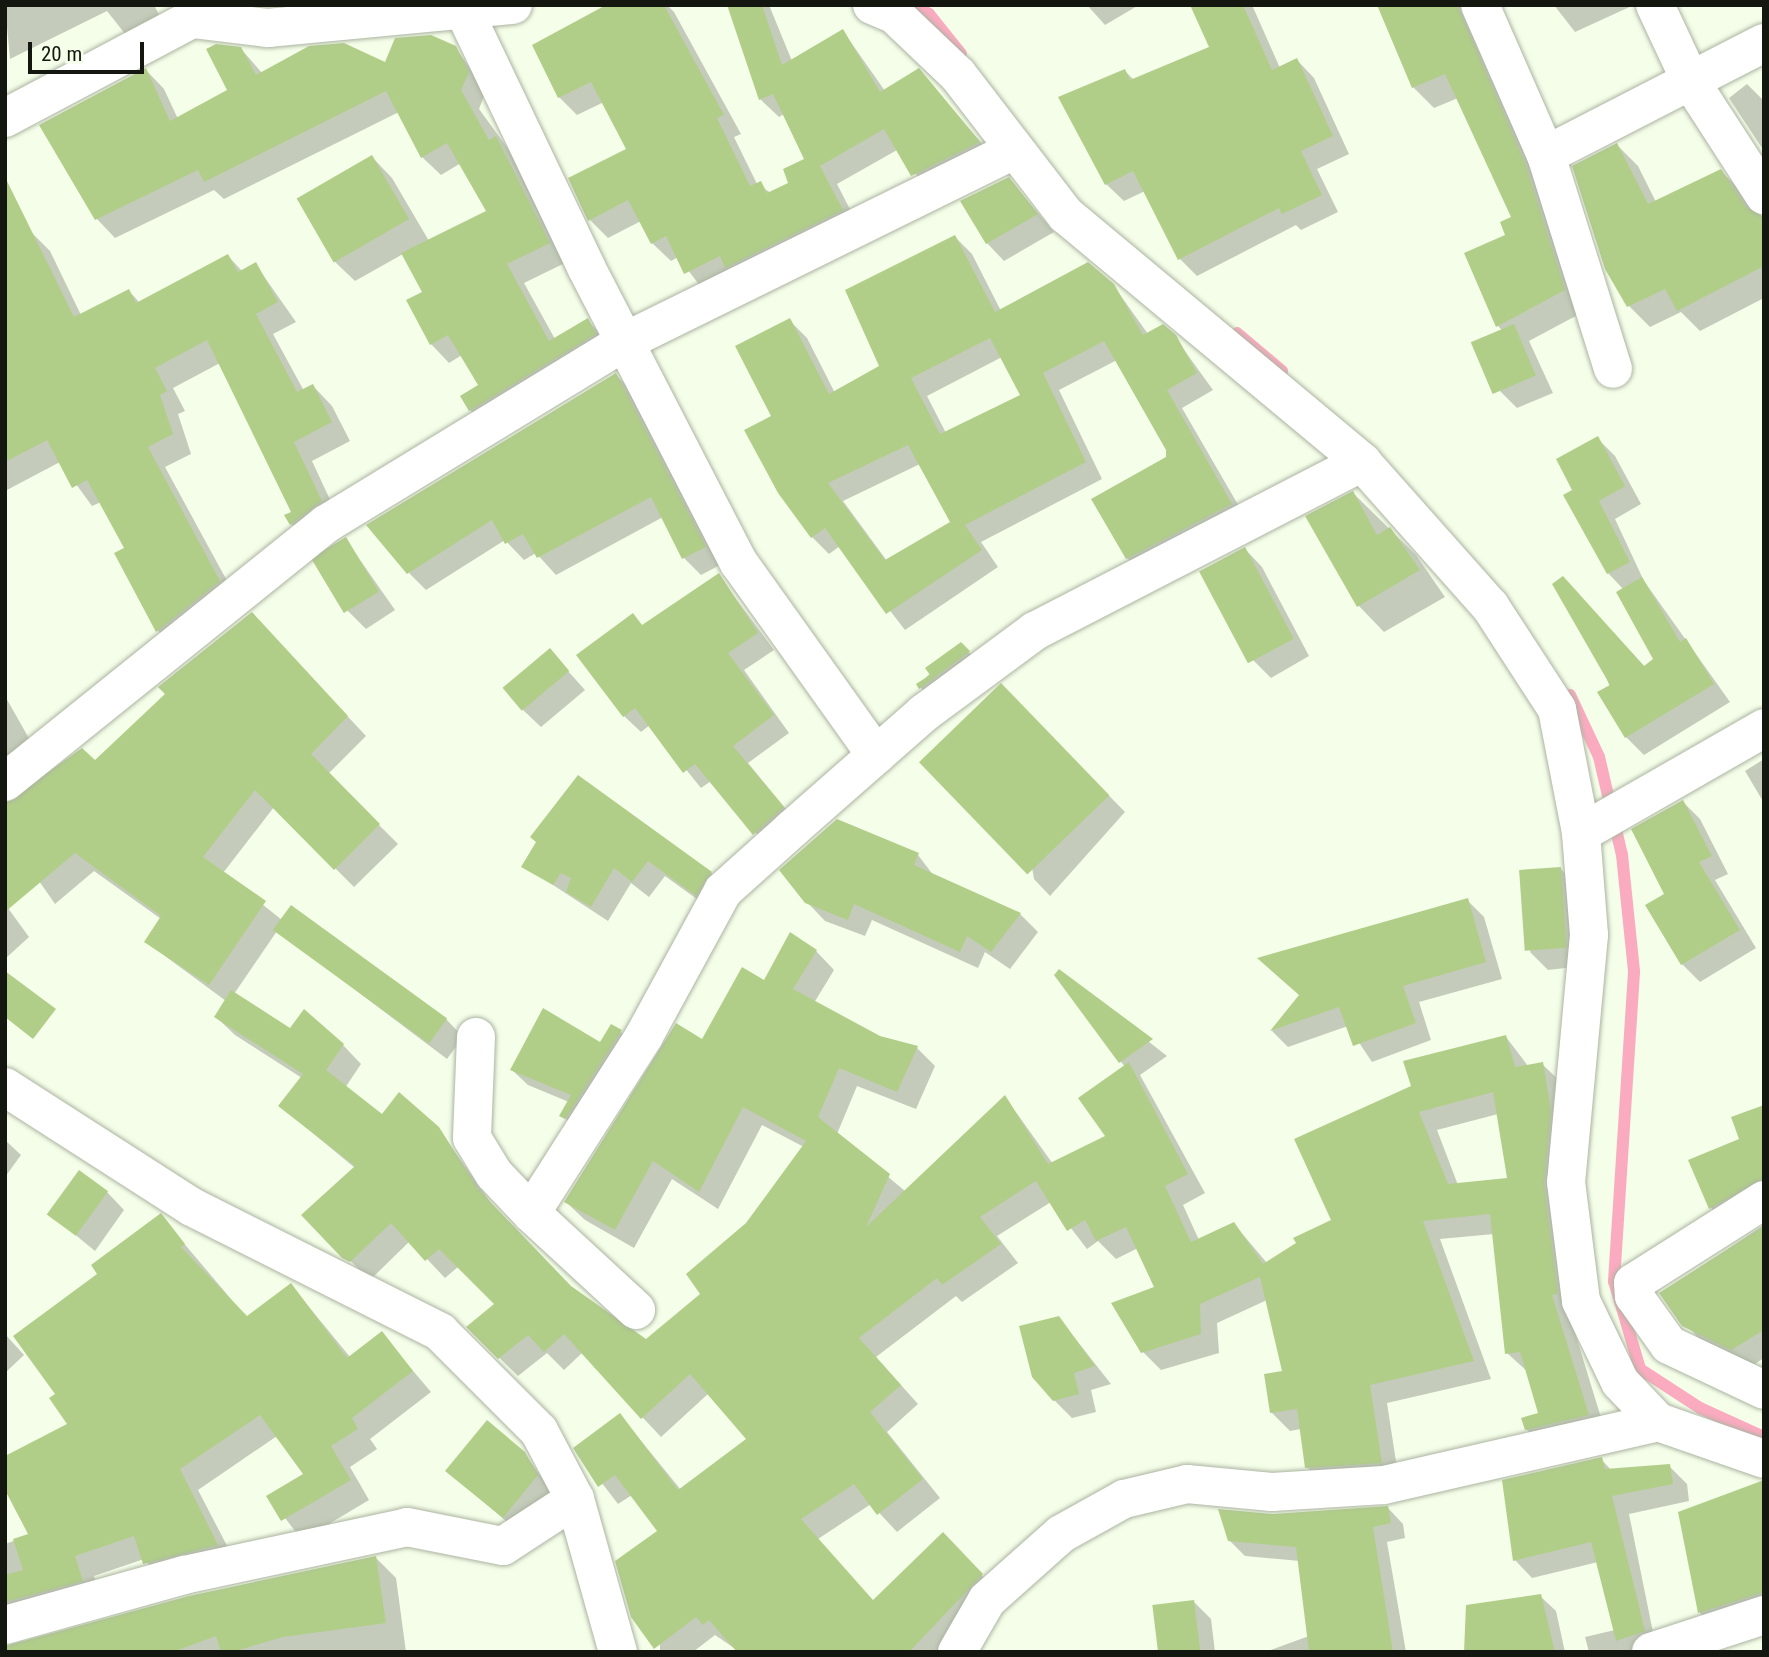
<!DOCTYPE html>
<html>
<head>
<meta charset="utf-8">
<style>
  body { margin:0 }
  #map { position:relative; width:1769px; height:1657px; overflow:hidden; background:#f5fee9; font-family:"Roboto Condensed",sans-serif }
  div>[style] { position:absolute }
  .shadow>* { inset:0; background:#0003 }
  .stream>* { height:12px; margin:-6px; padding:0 6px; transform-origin:6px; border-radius:6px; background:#faabbf }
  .building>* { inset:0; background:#b1ce89; transform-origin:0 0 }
  .roads { filter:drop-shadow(0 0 2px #abb4a1) drop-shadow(0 0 2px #abb4a1) }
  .minor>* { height:38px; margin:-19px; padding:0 19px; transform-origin:19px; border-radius:19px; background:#fff }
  span { translate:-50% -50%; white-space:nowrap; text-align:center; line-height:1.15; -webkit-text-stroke:7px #f5fee9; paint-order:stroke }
  .frame { position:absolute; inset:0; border:7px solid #141710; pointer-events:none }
  .scale { position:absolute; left:28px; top:42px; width:116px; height:32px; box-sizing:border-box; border:4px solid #141710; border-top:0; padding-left:9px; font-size:21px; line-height:24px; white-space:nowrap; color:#141710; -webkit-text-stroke:5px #f5fee9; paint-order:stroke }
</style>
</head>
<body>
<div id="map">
  <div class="shadow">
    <div style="clip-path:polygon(5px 5px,154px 5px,171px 38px,141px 54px,107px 11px,10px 59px)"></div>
    <div style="clip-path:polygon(609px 5px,667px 5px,674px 12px,741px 134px,734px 137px,757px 184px,771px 193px,790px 184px,806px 160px,784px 114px,779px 117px,760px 99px,728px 5px,769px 5px,792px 61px,843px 31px,885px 91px,919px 70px,997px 161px,931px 193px,897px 150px,837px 184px,860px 229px,704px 291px,678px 257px,671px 261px,652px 243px,641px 221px,608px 238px,590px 220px,628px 150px,604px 102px,577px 115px,559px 97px)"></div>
    <div style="clip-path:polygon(1087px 5px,1139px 5px,1105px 25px)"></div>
    <div style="clip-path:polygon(1192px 5px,1252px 5px,1280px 68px,1297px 60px,1314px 78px,1349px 154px,1317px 169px,1338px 212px,1301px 230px,1296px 225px,1197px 276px,1180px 259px,1145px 191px,1124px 201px,1106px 184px,1061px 98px,1125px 71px,1134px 80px,1211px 48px)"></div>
    <div style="clip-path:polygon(1390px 5px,1468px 5px,1585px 311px,1529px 341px,1553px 393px,1517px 408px,1500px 391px,1503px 331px,1498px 326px,1513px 218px,1458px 98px,1434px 108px,1413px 87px)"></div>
    <div style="clip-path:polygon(1554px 5px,1634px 5px,1575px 32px)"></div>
    <div style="clip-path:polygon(455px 47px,486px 91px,479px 109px,514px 157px,567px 262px,524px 283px,555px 339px,588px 321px,606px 339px,488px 428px,470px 410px,481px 386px,462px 355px,449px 363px,431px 344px,424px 292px,403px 254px,355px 281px,334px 261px,372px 157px,392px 178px,429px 241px,488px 212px,461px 163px,441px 175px,422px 157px,399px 112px,224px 199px,214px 190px,115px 238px,97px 219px,41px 126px,146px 70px,164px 89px,178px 119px,229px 91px,241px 49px,263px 74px,386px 64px)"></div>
    <div style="clip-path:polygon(1747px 84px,1764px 101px,1764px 151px,1729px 98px)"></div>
    <div style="clip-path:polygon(1617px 145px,1638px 166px,1656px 202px,1721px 171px,1742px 192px,1760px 221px,1764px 298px,1700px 331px,1681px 312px,1650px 327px,1629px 306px)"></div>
    <div style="clip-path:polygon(1009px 179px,1054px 232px,1004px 261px,987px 243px)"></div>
    <div style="clip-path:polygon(31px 232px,50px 251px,81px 315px,129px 291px,140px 303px,228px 256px,243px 272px,256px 265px,296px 322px,273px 334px,304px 391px,313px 386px,332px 406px,350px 441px,312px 461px,340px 521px,310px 543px,291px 524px,293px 513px,220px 363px,173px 388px,185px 411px,178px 414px,191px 454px,165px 467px,238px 601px,177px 650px,158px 631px,117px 554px,127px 548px,101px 502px,92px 506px,60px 462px,5px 491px,5px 245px)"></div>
    <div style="clip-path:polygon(evenodd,955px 237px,972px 254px,1001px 311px,1113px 285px,1148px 334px,1174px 336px,1213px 390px,1182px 408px,1248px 522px,1144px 575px,1127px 558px,1094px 500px,1167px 458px,1168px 450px,1117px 360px,1059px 390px,1102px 479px,981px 542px,998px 567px,905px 630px,840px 546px,829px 554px,812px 537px,773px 417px,789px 320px,807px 338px,835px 393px,881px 367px,955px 237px,1002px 357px,1022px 396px,946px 433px,927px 396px,1002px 357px,955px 237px,920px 464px,952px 523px,887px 561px,843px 501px,920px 464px)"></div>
    <div style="clip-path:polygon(616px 375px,633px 392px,722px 564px,701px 575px,684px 558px,663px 517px,556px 575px,536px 553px,524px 560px,505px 540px,426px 590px,409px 573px)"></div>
    <div style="clip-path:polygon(1598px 439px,1615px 456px,1641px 504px,1615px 519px,1644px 581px,1730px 702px,1644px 755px,1626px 737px,1580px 596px,1645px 667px,1656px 659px,1624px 590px,1608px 573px,1574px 490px)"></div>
    <div style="clip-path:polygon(1353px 493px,1416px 555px,1445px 597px,1384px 632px,1358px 605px)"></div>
    <div style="clip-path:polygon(346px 540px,395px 610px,366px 629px,348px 611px)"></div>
    <div style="clip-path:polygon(1245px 549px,1262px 567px,1309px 656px,1271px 678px,1253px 660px)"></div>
    <div style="clip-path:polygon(719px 576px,774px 650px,744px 670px,789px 733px,748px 763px,799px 825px,771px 850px,711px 781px,701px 788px,650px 725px,641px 732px,624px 716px,633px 616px,643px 626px)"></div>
    <div style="clip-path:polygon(evenodd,270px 633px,366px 736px,328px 774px,398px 844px,354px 887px,274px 807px,223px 873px,282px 920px,446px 1019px,463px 1037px,447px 1059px,277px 931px,234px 994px,291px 1030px,343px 1045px,361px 1064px,345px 1088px,382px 1116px,438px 1128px,496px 1210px,572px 1289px,646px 1341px,703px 1294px,804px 1147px,762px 1125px,718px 1209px,672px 1179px,634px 1248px,585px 1220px,566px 1202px,702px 1042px,765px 982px,816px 951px,834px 970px,814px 1003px,879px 1038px,917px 1048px,935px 1066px,916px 1109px,857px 1086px,837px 1134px,905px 1191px,1005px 1097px,1053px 1164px,1108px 1137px,1125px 1067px,1056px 975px,1060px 972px,1167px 1056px,1140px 1075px,1205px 1193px,1183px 1205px,1199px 1240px,1234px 1224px,1267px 1263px,1333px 1221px,1413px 1086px,1506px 1037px,1528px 1066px,1542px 1064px,1561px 1082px,1569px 1313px,1606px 1434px,1545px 1448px,1526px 1429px,1540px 1414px,1528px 1372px,1507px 1353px,1494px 1234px,1440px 1239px,1491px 1379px,1387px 1403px,1399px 1481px,1325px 1486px,1307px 1467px,1301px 1429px,1290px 1431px,1271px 1412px,1284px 1372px,1267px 1300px,1217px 1323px,1219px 1353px,1161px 1370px,1142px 1351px,1156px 1288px,1138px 1248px,1116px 1259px,1098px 1241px,1087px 1249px,1051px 1202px,997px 1236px,1018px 1263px,962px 1302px,956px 1296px,876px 1357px,918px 1404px,887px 1432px,940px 1498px,897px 1532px,871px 1504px,818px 1539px,874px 1602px,942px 1535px,1000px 1594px,945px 1652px,740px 1652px,715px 1635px,693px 1652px,660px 1652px,659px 1532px,632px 1495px,618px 1504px,575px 1448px,620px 1415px,681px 1490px,748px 1439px,709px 1393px,661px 1437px,582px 1353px,564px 1370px,547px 1353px,518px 1376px,468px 1327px,497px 1304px,459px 1266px,445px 1278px,410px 1241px,370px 1280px,304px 1215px,355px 1168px,280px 1106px,302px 1078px,235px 1035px,216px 1017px,226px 1001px,146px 942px,161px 919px,94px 871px,55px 904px,12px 842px,95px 763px,270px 633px,1498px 1114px,1509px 1179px,1458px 1185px,1437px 1130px,1498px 1114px)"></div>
    <div style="clip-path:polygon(961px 644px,986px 670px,938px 706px,918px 685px)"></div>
    <div style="clip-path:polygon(550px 651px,585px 690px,541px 727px,523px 710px)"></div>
    <div style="clip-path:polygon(1001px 685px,1125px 812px,1050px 896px,1034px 879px)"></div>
    <div style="clip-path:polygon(5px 696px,35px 749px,5px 766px)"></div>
    <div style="clip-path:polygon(1764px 759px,1764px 803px,1745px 771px)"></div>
    <div style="clip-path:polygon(1683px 802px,1700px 819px,1728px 874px,1715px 880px,1756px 948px,1700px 982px,1682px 964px,1666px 895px)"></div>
    <div style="clip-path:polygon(532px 837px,711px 873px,727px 889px,712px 910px,665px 876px,649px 897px,631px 883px,608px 921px,524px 866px,538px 843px)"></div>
    <div style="clip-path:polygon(918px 855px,934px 876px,1020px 914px,1038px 932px,1010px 969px,985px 952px,978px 968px,872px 920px,865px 936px,825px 921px,807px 902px)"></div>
    <div style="clip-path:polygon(1561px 869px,1578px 887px,1583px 966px,1548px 970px,1530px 952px)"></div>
    <div style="clip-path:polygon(1467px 900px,1484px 917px,1502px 979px,1419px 1002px,1431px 1040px,1372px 1062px,1348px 1026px,1288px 1047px,1272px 1031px,1301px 996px)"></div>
    <div style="clip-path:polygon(5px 904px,29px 937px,5px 959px)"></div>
    <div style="clip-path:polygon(621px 1032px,636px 1047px,577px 1131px,562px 1115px,569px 1102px,528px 1085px,512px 1070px,601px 1045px)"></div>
    <div style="clip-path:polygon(1764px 1114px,1764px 1205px,1728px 1225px,1711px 1208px,1741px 1140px)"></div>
    <div style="clip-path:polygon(5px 1140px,21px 1155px,5px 1177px)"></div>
    <div style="clip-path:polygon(107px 1192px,124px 1210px,95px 1251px,50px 1214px)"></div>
    <div style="clip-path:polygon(160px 1215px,247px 1318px,291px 1285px,350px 1357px,381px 1333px,431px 1392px,370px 1439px,377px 1449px,350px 1467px,369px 1500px,302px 1540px,268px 1496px,305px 1475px,277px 1436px,198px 1490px,237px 1565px,165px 1583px,144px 1559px,94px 1576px,101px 1600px,5px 1642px,5px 1544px,31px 1535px,70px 1424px,57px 1395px,100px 1275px)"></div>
    <div style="clip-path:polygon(1764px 1225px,1764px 1358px,1750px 1367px,1702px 1343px,1661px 1293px)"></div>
    <div style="clip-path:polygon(1059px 1318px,1111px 1384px,1091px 1390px,1096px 1412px,1072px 1418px,1054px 1400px)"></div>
    <div style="clip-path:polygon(5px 1334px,24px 1355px,5px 1373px)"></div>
    <div style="clip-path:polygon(524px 1453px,554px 1494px,521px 1534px,448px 1471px)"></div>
    <div style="clip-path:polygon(1601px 1459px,1612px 1471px,1669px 1466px,1687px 1484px,1689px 1501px,1629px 1514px,1657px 1652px,1589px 1652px,1585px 1637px,1615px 1630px,1598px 1562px,1532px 1578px,1515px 1560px)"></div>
    <div style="clip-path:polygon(1764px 1483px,1764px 1619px,1722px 1634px,1700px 1613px,1680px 1513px)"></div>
    <div style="clip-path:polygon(1388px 1508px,1403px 1524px,1405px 1538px,1387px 1542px,1406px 1652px,1265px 1652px,1309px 1636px,1300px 1561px,1245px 1556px,1229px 1540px,1273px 1516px)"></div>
    <div style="clip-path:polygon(376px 1558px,396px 1578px,406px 1652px,5px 1652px)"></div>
    <div style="clip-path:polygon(1540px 1596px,1556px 1611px,1565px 1652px,1466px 1652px)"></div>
    <div style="clip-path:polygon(1194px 1602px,1211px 1619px,1215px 1652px,1159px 1652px)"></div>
  </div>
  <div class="stream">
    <div style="left:912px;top:5px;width:19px;rotate:28deg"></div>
    <div style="left:929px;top:14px;width:51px;rotate:51.3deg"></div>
    <div style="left:1237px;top:333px;width:59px;rotate:40.2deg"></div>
    <div style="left:1570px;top:695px;width:68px;rotate:64.9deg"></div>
    <div style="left:1599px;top:757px;width:101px;rotate:76.8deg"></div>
    <div style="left:1622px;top:855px;width:118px;rotate:84.1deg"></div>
    <div style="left:1634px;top:972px;width:310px;rotate:93.7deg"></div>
    <div style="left:1614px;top:1281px;width:92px;rotate:73.5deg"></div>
    <div style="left:1640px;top:1369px;width:72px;rotate:33deg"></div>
    <div style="left:1700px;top:1408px;width:70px;rotate:24.4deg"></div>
  </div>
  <div class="building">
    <div style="clip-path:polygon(606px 5px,664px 5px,724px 115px,717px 118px,750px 186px,761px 181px,767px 193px,788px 183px,783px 169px,804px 159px,773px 94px,759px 100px,727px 5px,762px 5px,782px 65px,843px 29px,880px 92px,919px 68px,980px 142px,911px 176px,884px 129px,820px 166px,843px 210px,725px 268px,720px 256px,684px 274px,666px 236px,651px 244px,628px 200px,588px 221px,568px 178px,626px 149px,591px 82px,558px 98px,532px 45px)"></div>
    <div style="clip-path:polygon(1190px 5px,1243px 5px,1272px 70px,1297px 58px,1333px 136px,1301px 151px,1322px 195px,1282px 214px,1279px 208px,1178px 260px,1133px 171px,1105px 185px,1058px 97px,1125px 69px,1130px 80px,1209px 47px)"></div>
    <div style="clip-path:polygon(1377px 5px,1457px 5px,1525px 163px,1565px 290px,1496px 327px,1464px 253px,1505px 235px,1500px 222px,1511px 217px,1445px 74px,1412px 88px)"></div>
    <div style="clip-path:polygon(431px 35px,456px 46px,469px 72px,461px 90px,489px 140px,496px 136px,550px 243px,507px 264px,549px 341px,588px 318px,596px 334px,469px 411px,460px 396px,478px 385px,448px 335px,430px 345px,406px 300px,422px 292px,401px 253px,486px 211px,447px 143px,421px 158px,386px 91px,204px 182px,198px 170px,95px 220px,39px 125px,146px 68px,170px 121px,227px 90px,206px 49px,216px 44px,241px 47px,256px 75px,309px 46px,344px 43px,385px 62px,395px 38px)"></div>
    <div style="clip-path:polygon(1617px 143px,1648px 204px,1721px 169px,1746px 207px,1764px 217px,1764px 266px,1677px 311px,1665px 289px,1627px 307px,1605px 269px,1572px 166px)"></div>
    <div style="left:372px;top:155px;width:74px;height:87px;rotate:60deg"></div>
    <div style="clip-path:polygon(5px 177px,74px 317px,129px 289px,136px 303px,228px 254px,238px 272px,256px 262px,278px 302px,256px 314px,297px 392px,313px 384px,332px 422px,294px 442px,322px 501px,290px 525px,284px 515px,291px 512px,207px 340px,155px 368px,167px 391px,160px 395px,173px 434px,148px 447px,220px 581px,156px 632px,114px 553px,124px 548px,87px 480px,72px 488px,47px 440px,5px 462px)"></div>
    <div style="clip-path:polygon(1009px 177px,1038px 214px,986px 244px,960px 201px)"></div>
    <div style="clip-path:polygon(evenodd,955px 235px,995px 312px,1088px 262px,1114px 284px,1143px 335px,1163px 324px,1176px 335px,1197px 373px,1167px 390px,1232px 504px,1126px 559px,1091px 499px,1166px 457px,1166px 450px,1104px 341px,1043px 373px,1086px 462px,965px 525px,982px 550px,886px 614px,825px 528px,811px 538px,778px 493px,744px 430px,771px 416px,735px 346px,790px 318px,829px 394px,879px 366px,845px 290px,955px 235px,990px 338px,1020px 395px,940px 434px,911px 378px,990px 338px,955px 235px,908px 445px,950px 522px,885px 560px,828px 483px,908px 445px)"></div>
    <div style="left:1514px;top:324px;width:56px;height:47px;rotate:67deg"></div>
    <div style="clip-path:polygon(616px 373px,706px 547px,682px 559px,651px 497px,537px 558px,523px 534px,505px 544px,492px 520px,407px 574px,366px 525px)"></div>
    <div style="clip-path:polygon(1598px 436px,1625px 486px,1599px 501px,1630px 562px,1607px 574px,1563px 495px,1572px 490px,1556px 459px)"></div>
    <div style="clip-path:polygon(1353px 491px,1377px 535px,1390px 527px,1420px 570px,1357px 607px,1305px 516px)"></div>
    <div style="left:346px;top:537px;width:64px;height:41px;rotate:59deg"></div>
    <div style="left:1245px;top:547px;width:104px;height:52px;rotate:62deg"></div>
    <div style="clip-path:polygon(719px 573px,758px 633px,728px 653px,774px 715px,733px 746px,784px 807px,753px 835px,695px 764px,683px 773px,635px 708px,623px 717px,576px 655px,633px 613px,642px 625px)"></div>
    <div style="clip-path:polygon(1563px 576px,1644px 666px,1653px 659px,1616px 592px,1642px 577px,1680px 642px,1686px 638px,1714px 684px,1625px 738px,1597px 692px,1610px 685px,1552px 584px)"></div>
    <div style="clip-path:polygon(252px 612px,348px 716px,311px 754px,380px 824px,334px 870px,255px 790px,203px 857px,266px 901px,209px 985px,144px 942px,161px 916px,75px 853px,5px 912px,5px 803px,82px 748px,95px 760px,165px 694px,158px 687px)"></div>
    <div style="clip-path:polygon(961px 642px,970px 651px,919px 689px,916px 684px,930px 675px,925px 668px)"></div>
    <div style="left:550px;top:648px;width:30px;height:62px;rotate:50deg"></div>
    <div style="left:1001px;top:683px;width:156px;height:114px;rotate:46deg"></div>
    <div style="clip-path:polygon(578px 775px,712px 872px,696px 896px,648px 861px,632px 882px,614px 868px,591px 907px,566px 892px,571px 878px,561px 873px,553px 885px,521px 867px,536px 842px,530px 837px)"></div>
    <div style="clip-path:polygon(1683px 800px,1712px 856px,1699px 862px,1740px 930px,1681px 965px,1645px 905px,1664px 894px,1631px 829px)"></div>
    <div style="clip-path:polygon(837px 819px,919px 853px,914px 865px,1021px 913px,991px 952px,967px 936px,960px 952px,854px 904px,848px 920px,805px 903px,779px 870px)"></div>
    <div style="left:1561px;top:867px;width:81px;height:42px;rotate:86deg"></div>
    <div style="clip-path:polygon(1468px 898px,1486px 962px,1403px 986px,1416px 1023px,1353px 1046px,1339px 1007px,1270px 1031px,1299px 995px,1257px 958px)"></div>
    <div style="left:291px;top:905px;width:193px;height:31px;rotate:36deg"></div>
    <div style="clip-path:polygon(evenodd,790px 932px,817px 950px,793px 989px,880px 1036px,918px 1046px,897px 1092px,839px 1068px,818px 1117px,890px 1174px,866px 1227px,1005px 1095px,1048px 1164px,1105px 1136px,1078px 1098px,1129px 1062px,1188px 1174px,1165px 1186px,1191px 1242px,1234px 1222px,1263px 1264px,1296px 1243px,1293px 1238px,1331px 1220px,1294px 1139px,1411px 1086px,1403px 1061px,1506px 1035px,1515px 1067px,1543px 1062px,1551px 1110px,1544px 1184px,1558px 1294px,1552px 1295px,1589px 1415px,1525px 1430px,1521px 1418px,1538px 1413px,1520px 1352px,1505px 1354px,1490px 1214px,1423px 1221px,1474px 1361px,1370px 1385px,1382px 1463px,1305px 1468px,1297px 1409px,1270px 1413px,1264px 1374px,1282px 1371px,1260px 1277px,1200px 1304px,1201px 1334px,1141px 1353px,1111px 1303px,1154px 1287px,1126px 1227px,1096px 1241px,1085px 1220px,1067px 1231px,1036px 1181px,980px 1217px,1001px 1244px,942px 1285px,937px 1278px,859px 1338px,901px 1385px,870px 1412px,923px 1479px,877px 1515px,854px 1484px,801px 1519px,873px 1600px,943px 1532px,983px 1574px,909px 1652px,737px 1652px,709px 1620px,703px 1625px,696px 1617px,654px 1649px,631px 1617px,615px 1561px,657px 1531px,615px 1475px,598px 1487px,573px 1448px,620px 1413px,678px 1490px,746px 1439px,690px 1374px,641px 1419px,564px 1334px,544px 1352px,528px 1335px,498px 1359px,466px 1327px,494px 1304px,439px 1249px,425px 1261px,391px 1223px,350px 1262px,342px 1258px,301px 1215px,355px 1166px,278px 1106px,303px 1074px,214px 1017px,231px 990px,290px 1028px,304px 1009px,344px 1044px,326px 1070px,382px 1114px,399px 1092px,439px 1127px,478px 1189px,571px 1286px,646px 1339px,700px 1294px,686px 1274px,746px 1223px,806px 1141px,743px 1107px,699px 1192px,653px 1161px,615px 1230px,564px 1202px,676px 1023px,702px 1039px,742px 967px,764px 980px,790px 932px,1493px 1092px,1507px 1178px,1448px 1184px,1419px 1112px,1493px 1092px)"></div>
    <div style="clip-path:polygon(1059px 969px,1153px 1039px,1119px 1063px,1054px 975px)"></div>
    <div style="clip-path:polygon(5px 971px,56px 1009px,33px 1039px,5px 1017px)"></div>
    <div style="clip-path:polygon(543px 1008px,600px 1042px,611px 1024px,622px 1030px,565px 1119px,559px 1116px,571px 1095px,510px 1070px)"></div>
    <div style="clip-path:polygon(1764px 1105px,1764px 1178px,1709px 1209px,1688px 1160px,1739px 1139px,1731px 1117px)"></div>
    <div style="left:79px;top:1170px;width:36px;height:55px;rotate:36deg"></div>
    <div style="clip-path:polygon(161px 1213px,185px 1244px,181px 1247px,247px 1316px,291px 1283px,347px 1358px,382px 1331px,413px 1371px,352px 1418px,358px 1429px,331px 1446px,351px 1480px,281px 1521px,266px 1496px,303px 1474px,260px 1415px,180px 1469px,218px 1545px,143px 1564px,134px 1536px,75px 1556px,83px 1581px,5px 1602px,5px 1575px,23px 1570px,13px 1539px,28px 1534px,5px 1490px,5px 1456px,67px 1424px,49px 1398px,55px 1394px,13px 1336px,97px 1274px,91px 1265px)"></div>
    <div style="clip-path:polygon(1764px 1226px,1764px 1330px,1731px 1350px,1682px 1326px,1659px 1293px)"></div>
    <div style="clip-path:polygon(1059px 1316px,1095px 1366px,1074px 1373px,1079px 1394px,1053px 1401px,1032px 1377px,1019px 1326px)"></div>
    <div style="clip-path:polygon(487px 1420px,525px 1452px,538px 1475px,503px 1518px,445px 1471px)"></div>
    <div style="clip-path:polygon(1602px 1457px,1605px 1469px,1670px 1464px,1673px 1484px,1612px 1496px,1645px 1631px,1616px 1641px,1591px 1542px,1513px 1561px,1502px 1480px)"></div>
    <div style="clip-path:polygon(1764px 1480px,1764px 1592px,1698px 1613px,1678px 1512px)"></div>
    <div style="clip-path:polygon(1388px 1506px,1391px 1523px,1373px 1527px,1393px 1652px,1309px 1652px,1296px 1547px,1228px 1541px,1218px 1509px,1273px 1514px)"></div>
    <div style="clip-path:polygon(376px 1556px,386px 1623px,283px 1637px,232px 1652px,221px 1652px,216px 1636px,173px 1652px,5px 1652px,5px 1646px,189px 1596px)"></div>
    <div style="clip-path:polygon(1541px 1594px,1555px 1652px,1464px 1652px,1466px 1605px)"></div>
    <div style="left:1194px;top:1600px;width:52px;height:42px;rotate:83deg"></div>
  </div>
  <div class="roads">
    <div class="minor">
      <div style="left:872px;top:5px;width:25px;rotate:23deg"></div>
      <div style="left:895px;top:15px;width:87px;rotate:43.6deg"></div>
      <div style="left:958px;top:75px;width:177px;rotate:52.4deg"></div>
      <div style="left:1066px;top:215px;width:386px;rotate:39.8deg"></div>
      <div style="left:1362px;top:462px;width:193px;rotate:48.4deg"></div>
      <div style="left:1490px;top:606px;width:123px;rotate:57deg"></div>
      <div style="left:1557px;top:709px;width:126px;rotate:79deg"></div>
      <div style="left:1581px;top:833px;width:102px;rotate:85.5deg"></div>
      <div style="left:1589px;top:935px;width:248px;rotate:95.3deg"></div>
      <div style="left:1566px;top:1182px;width:120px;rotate:82.8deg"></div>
      <div style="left:1581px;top:1301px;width:90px;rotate:64.3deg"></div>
      <div style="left:1620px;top:1382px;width:55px;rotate:46.5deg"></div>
      <div style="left:1658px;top:1422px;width:112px;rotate:19.2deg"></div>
      <div style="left:1480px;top:5px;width:164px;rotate:66.3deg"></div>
      <div style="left:1546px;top:155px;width:224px;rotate:72.6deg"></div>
      <div style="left:1655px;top:5px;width:85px;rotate:64.9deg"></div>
      <div style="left:1691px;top:82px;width:135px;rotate:57.1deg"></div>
      <div style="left:465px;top:13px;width:281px;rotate:64.5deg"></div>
      <div style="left:586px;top:267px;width:333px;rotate:62.7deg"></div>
      <div style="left:739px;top:563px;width:236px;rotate:54.5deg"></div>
      <div style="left:5px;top:118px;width:212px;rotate:-27.9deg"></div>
      <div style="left:192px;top:19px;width:77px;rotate:6.8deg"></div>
      <div style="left:268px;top:28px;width:246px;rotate:-5.4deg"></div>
      <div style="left:1546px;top:155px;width:245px;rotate:-27.2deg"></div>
      <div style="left:5px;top:782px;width:412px;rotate:-38.8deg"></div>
      <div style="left:326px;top:524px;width:349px;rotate:-31.4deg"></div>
      <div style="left:624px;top:342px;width:435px;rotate:-26.2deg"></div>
      <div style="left:1581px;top:833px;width:211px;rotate:-29.8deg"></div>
      <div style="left:476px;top:1037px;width:101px;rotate:92.3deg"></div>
      <div style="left:472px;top:1138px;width:42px;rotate:58.6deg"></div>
      <div style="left:494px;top:1174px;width:54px;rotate:46.5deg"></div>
      <div style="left:531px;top:1213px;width:143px;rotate:42.7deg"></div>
      <div style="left:5px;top:1087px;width:222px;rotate:32.7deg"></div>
      <div style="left:192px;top:1207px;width:278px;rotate:26.7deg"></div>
      <div style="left:440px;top:1332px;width:140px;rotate:45deg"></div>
      <div style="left:539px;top:1431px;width:77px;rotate:62.1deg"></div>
      <div style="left:575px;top:1499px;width:159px;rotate:74.3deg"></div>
      <div style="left:1764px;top:1200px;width:155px;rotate:147.6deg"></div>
      <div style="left:1633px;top:1283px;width:13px;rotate:86deg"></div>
      <div style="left:1634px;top:1296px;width:60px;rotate:54.5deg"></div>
      <div style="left:1669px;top:1345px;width:105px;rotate:25.3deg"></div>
      <div style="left:531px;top:1213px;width:210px;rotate:-57.4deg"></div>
      <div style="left:644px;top:1036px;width:165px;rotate:-61.4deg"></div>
      <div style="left:723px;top:891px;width:93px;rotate:-41.9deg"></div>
      <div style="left:792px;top:829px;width:176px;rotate:-41.3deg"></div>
      <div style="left:924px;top:713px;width:138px;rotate:-36.5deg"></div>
      <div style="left:1035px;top:631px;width:368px;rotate:-27.3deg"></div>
      <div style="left:5px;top:1625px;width:186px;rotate:-15.6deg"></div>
      <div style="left:184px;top:1575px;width:228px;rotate:-12.1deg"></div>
      <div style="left:407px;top:1527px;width:98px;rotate:11.2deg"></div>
      <div style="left:503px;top:1546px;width:86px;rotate:-33.1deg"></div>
      <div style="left:957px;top:1652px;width:60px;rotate:-60deg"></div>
      <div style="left:987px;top:1600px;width:99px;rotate:-41.7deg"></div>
      <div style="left:1061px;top:1534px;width:72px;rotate:-29.1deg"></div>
      <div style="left:1124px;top:1499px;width:65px;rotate:-13.4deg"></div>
      <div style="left:1187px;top:1484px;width:85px;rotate:5.4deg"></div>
      <div style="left:1272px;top:1492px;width:112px;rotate:-3.6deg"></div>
      <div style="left:1384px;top:1485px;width:281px;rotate:-12.9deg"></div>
      <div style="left:1651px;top:1652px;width:119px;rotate:-18.1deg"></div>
    </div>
  </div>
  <div class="frame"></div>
  <div class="scale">20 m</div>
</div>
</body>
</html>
